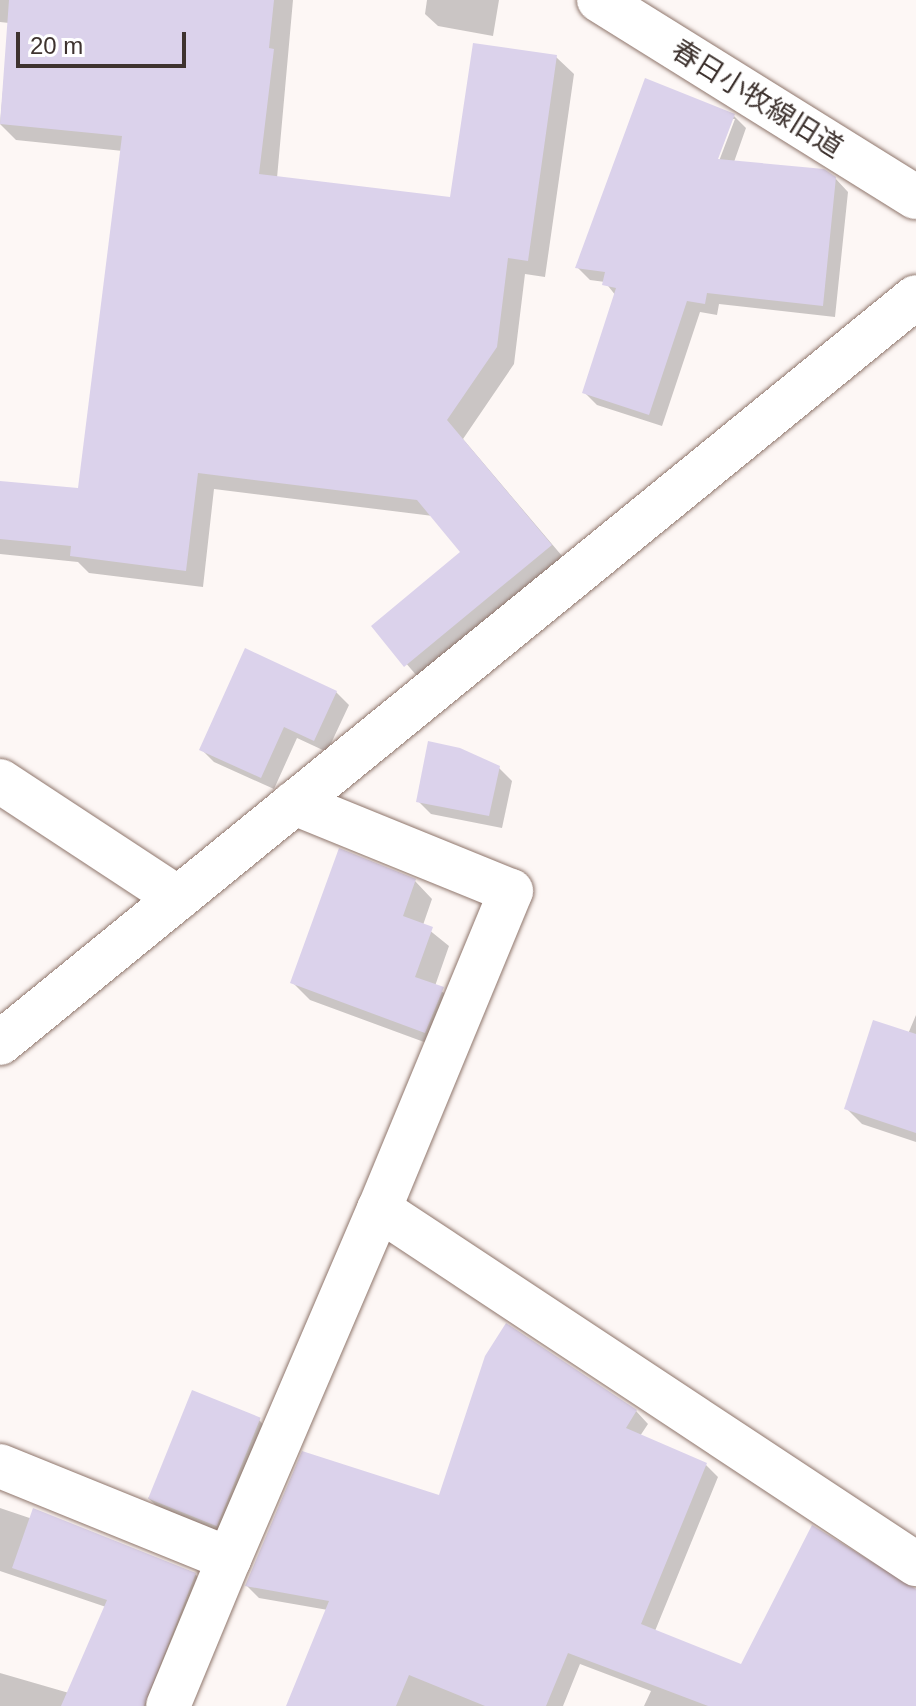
<!DOCTYPE html>
<html>
<head>
<meta charset="utf-8">
<style>
  body { margin:0 }
  #map { position:relative; width:916px; height:1706px; overflow:hidden; background:#fdf7f5; font-family:Arial,"Noto Sans JP",sans-serif }
  div>[style] { position:absolute }
  .shadow>* { inset:0; background:#0003 }
  .building>* { inset:0; background:#dbd2eb; transform-origin:0 0 }
  .roads { filter:drop-shadow(0 0 2px #8f766c) drop-shadow(0 0 2px #8f766c) }
  .minor>* { height:44px; margin:-22px; padding:0 22px; transform-origin:22px; border-radius:22px; background:#fff }
  span { translate:-50% -50%; white-space:nowrap; text-align:center; line-height:1.15; -webkit-text-stroke:7px #fff; paint-order:stroke }
  .street-label { font-size:28px; color:#3e332f }
  .scale { position:absolute; left:16px; top:32px; width:170px; height:36px; box-sizing:border-box; border:4px solid #3e332f; border-top:0; padding-left:10px; font-size:24px; line-height:28px; white-space:nowrap; color:#3e332f; -webkit-text-stroke:6px #fff; paint-order:stroke }
</style>
</head>
<body>
<div id="map">
  <div class="shadow">
    <div style="clip-path:polygon(0 0,293px 0,277px 178px,452px 199px,556px 57px,574px 74px,545px 277px,525px 274px,514px 364px,463px 439px,568px 563px,423px 683px,374px 626px,463px 552px,433px 516px,214px 489px,203px 587px,89px 573px,78px 562px,0 554px,0 483px,80px 491px,123px 151px,16px 140px,0 124px,9px 23px,0 22px)"></div>
    <div style="clip-path:polygon(427px 0,499px 0,493px 36px,438px 26px,425px 14px)"></div>
    <div style="clip-path:polygon(evenodd,734px 116px,746px 128px,734px 162px,835px 178px,848px 192px,835px 317px,719px 304px,717px 315px,700px 312px,662px 426px,597px 405px,585px 393px,616px 296px,605px 282px,590px 280px,577px 267px,734px 116px,731px 119px,735px 119px,716px 169px,713px 167px,731px 119px)"></div>
    <div style="clip-path:polygon(336px 692px,349px 705px,327px 752px,297px 738px,274px 789px,214px 762px,201px 749px)"></div>
    <div style="clip-path:polygon(499px 768px,512px 781px,502px 828px,431px 814px,418px 801px)"></div>
    <div style="clip-path:polygon(415px 881px,432px 899px,423px 925px,449px 946px,435px 986px,460px 1006px,443px 1049px,310px 1000px,293px 983px)"></div>
    <div style="clip-path:polygon(916px 1015px,916px 1142px,862px 1124px,846px 1108px,908px 1034px)"></div>
    <div style="clip-path:polygon(636px 1411px,648px 1424px,640px 1436px,706px 1465px,718px 1477px,655px 1631px,741px 1667px,916px 1602px,916px 1706px,644px 1706px,651px 1691px,580px 1664px,563px 1706px,300px 1706px,328px 1610px,259px 1598px,247px 1586px)"></div>
    <div style="clip-path:polygon(259px 1420px,271px 1433px,229px 1538px,161px 1510px,148px 1498px)"></div>
    <div style="clip-path:polygon(0 1508px,195px 1574px,208px 1588px,163px 1706px,0 1706px,0 1673px,69px 1693px,106px 1607px,0 1571px)"></div>
  </div>
  <div class="building">
    <div style="clip-path:polygon(9px 0,274px 0,269px 48px,274px 49px,259px 174px,450px 197px,473px 43px,557px 55px,528px 261px,508px 258px,497px 347px,447px 420px,552px 545px,404px 667px,371px 626px,460px 552px,417px 500px,198px 473px,186px 571px,70px 556px,71px 546px,0 539px,0 481px,78px 488px,122px 136px,0 124px)"></div>
    <div style="clip-path:polygon(645px 78px,735px 114px,718px 159px,824px 169px,836px 177px,823px 306px,707px 293px,705px 304px,687px 301px,649px 415px,582px 393px,616px 288px,602px 285px,605px 272px,575px 268px)"></div>
    <div style="clip-path:polygon(245px 648px,337px 691px,314px 741px,284px 727px,261px 778px,199px 750px)"></div>
    <div style="clip-path:polygon(428px 741px,460px 748px,500px 766px,489px 816px,416px 802px)"></div>
    <div style="clip-path:polygon(339px 848px,416px 879px,403px 916px,433px 927px,415px 977px,444px 987px,425px 1033px,290px 983px)"></div>
    <div style="clip-path:polygon(873px 1020px,916px 1034px,916px 1133px,844px 1109px)"></div>
    <div style="clip-path:polygon(506px 1323px,637px 1410px,626px 1428px,707px 1463px,641px 1624px,741px 1664px,812px 1525px,916px 1589px,916px 1706px,708px 1706px,568px 1653px,546px 1706px,485px 1706px,409px 1675px,396px 1706px,286px 1706px,329px 1601px,245px 1586px,302px 1451px,439px 1495px,485px 1356px)"></div>
    <div style="left:192px;top:1390px;width:74px;height:117px;rotate:22deg"></div>
    <div style="clip-path:polygon(33px 1508px,196px 1573px,144px 1706px,61px 1706px,107px 1600px,12px 1568px)"></div>
  </div>
  <div class="roads">
    <div class="minor">
      <div style="left:599px;top:0;width:373px;rotate:31.9deg"></div>
      <div style="left:0;top:781px;width:213px;rotate:33.3deg"></div>
      <div style="left:294px;top:803px;width:234px;rotate:22.1deg"></div>
      <div style="left:511px;top:891px;width:344px;rotate:112.5deg"></div>
      <div style="left:0;top:1043px;width:1181px;rotate:-39.16deg"></div>
      <div style="left:0;top:1466px;width:247px;rotate:22.1deg"></div>
      <div style="left:229px;top:1559px;width:381px;rotate:-66.8deg"></div>
      <div style="left:379px;top:1209px;width:644px;rotate:33.47deg"></div>
      <div style="left:168px;top:1706px;width:159px;rotate:-67.5deg"></div>
    </div>
  </div>
  <div class="street-label">
    <span style="left:757px;top:99px;rotate:32deg">春日小牧線旧道</span>
  </div>
  <div class="scale">20 m</div>
</div>
</body>
</html>
